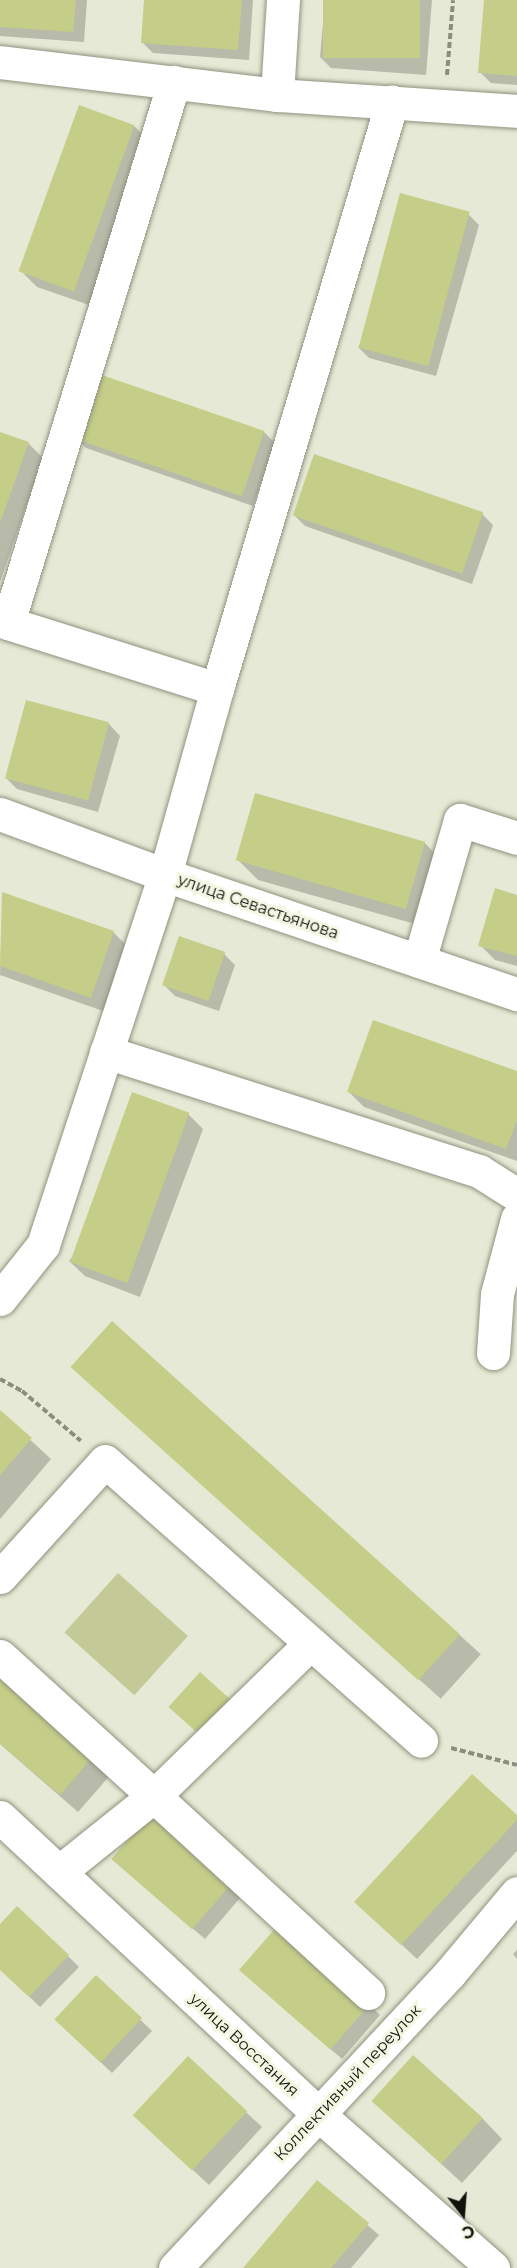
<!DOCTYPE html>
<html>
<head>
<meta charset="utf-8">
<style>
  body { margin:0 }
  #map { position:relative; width:517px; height:2268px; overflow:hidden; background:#e6e9d5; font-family:Montserrat,sans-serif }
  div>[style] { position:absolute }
  .green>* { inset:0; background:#c3ca97; transform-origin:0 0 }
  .shadow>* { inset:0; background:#0003; transform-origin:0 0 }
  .building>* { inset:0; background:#c5ce88; transform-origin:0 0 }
  .path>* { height:4px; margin-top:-2px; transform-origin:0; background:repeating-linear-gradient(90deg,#8b8d7f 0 6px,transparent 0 9px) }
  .roads { filter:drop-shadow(0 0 2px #8f927f) drop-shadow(0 0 2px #8f927f) }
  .minor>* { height:33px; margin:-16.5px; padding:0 16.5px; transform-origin:16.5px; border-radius:16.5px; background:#fff }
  span { translate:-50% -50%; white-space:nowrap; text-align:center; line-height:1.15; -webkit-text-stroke:6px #f3f7e2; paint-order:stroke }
  .street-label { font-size:16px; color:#11120b }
  .north { position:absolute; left:433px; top:2184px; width:60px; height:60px; -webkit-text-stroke:4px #f3f7e2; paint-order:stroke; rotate:163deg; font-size:16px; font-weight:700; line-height:24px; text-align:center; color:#11120b }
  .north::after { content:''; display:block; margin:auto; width:21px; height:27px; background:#11120b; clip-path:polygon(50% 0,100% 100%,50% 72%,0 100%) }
</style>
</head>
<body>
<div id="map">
  <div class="green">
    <div style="left:118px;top:1573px;width:94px;height:80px;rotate:42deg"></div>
  </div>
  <div class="shadow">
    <div style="clip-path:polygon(0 0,87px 0,84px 42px,0 36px)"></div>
    <div style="clip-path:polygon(145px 0,253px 0,249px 60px,153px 53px,142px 42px)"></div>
    <div style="clip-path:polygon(325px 0,432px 0,426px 75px,331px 68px,320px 57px)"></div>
    <div style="clip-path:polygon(485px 0,517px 0,517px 85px,491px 83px,480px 72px)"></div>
    <div style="clip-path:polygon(134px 126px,150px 141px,92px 306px,37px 287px,22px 272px)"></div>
    <div style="clip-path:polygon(468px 214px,479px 225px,436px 376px,369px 358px,358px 347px)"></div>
    <div style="clip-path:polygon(264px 432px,275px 443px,253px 506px,86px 448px,75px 437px)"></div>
    <div style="clip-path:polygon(0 433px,28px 443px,43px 458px,0 582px)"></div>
    <div style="clip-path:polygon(482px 514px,493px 525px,472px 584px,305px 526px,294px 515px)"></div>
    <div style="clip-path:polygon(27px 702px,109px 724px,120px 736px,98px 812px,17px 789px,6px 778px)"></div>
    <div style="clip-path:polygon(424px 842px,444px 863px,426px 927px,258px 880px,238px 860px)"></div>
    <div style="clip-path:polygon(3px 894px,113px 932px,128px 947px,106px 1012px,0 975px)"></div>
    <div style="clip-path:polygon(517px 896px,517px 966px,495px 960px,480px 945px)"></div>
    <div style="clip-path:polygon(224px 954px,235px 965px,219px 1011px,175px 996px,164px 985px)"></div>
    <div style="clip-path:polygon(517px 1073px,517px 1161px,364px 1107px,349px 1092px)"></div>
    <div style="clip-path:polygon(188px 1114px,203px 1129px,140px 1297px,85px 1276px,69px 1261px)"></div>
    <div style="left:113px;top:1323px;width:495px;height:60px;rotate:42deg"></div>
    <div style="clip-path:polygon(0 1412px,51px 1459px,0 1519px)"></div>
    <div style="clip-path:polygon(0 1672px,113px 1772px,78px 1812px,0 1744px)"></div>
    <div style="clip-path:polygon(517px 1817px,517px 1851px,417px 1959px,371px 1916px)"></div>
    <div style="clip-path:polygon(125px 1870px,234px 1882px,245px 1892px,205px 1939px)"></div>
    <div style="clip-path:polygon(0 1926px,68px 1956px,79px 1967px,40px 2007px,0 1968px)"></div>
    <div style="clip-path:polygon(517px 1950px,517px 1959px,513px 1954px)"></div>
    <div style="clip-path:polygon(96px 1977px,152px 2031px,112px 2073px,67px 2030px)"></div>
    <div style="clip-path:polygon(252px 1981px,369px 2004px,380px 2015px,342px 2059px)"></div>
    <div style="clip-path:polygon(188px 2058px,262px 2127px,209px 2185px,150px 2130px)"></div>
    <div style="clip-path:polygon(373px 2101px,482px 2118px,502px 2139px,462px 2183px)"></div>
    <div style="clip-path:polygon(317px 2182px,379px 2235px,351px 2268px,246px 2268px)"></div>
  </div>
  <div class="building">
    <div style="clip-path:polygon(0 0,76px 0,73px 32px,0 27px)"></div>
    <div style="clip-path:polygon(144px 0,242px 0,238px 50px,141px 43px)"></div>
    <div style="left:323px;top:0;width:97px;height:58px"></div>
    <div style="clip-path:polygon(484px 0,517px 0,517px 76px,478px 73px)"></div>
    <div style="left:79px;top:105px;width:59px;height:177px;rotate:20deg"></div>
    <div style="left:400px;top:193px;width:72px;height:160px;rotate:15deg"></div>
    <div style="left:96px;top:373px;width:178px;height:69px;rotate:19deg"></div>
    <div style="clip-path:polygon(0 432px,29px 442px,0 523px)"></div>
    <div style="left:314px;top:454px;width:179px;height:65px;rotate:19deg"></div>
    <div style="left:26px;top:700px;width:86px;height:81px;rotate:15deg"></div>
    <div style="left:255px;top:793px;width:177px;height:70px;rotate:16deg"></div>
    <div style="clip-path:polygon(495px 888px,517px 895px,517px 956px,478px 946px)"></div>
    <div style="clip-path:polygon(2px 892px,114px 931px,91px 998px,0 966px)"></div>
    <div style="left:179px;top:936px;width:49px;height:52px;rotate:19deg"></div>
    <div style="clip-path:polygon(373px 1020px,517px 1071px,517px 1120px,506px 1149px,347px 1092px)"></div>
    <div style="left:132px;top:1092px;width:61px;height:181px;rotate:20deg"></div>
    <div style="left:112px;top:1321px;width:468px;height:62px;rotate:42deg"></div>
    <div style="clip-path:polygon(0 1410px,32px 1438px,0 1475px)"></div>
    <div style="clip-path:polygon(0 1670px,96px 1753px,60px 1795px,0 1744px)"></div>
    <div style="left:200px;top:1672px;width:40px;height:47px;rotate:42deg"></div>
    <div style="clip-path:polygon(472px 1774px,517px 1815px,517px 1820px,401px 1945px,354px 1902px)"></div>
    <div style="left:154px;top:1810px;width:107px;height:65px;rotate:41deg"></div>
    <div style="clip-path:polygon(17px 1906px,69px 1955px,29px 1997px,0 1970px,0 1924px)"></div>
    <div style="left:279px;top:1924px;width:121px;height:61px;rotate:41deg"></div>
    <div style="left:96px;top:1975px;width:63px;height:61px;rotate:43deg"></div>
    <div style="left:413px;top:2055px;width:94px;height:62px;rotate:42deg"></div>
    <div style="left:188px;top:2056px;width:81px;height:81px;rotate:43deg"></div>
    <div style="clip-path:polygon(317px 2180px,369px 2223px,331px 2268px,243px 2268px)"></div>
  </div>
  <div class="path">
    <div style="left:447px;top:75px;width:75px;rotate:-85.4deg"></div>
    <div style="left:0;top:1379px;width:25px;rotate:29deg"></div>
    <div style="left:22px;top:1391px;width:77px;rotate:40.3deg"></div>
    <div style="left:451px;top:1748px;width:68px;rotate:14.4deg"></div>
  </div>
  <div class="roads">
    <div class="minor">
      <div style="left:0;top:62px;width:279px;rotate:6.8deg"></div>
      <div style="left:277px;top:95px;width:241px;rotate:3.8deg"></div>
      <div style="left:277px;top:95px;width:95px;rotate:-86.4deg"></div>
      <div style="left:217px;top:689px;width:613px;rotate:-73.4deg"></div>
      <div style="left:0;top:814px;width:176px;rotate:20.3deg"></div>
      <div style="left:165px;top:875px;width:372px;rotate:18.7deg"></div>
      <div style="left:419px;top:961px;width:147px;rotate:-73.8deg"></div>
      <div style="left:460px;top:820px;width:60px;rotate:17.5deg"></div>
      <div style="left:106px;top:1052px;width:392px;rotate:17.7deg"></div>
      <div style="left:479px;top:1171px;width:45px;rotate:32.3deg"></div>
      <div style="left:0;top:1299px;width:69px;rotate:-51.5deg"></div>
      <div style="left:43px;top:1245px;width:390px;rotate:-71.8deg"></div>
      <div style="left:165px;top:875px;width:193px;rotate:-74.4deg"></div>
      <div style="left:217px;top:689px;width:219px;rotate:-162.5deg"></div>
      <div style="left:8px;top:623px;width:566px;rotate:-72.94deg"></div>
      <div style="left:493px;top:1353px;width:59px;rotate:-86.1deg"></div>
      <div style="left:497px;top:1294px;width:78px;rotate:-75.1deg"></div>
      <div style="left:0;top:1577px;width:156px;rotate:-47.8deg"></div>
      <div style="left:105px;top:1461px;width:422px;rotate:41.5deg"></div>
      <div style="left:0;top:1656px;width:208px;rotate:42.3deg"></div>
      <div style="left:154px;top:1796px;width:219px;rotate:-44.3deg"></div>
      <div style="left:0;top:1817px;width:435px;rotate:43deg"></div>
      <div style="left:318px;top:2114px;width:233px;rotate:41.3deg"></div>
      <div style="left:59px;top:1872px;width:122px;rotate:-38.7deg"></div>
      <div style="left:154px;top:1796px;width:291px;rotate:42.6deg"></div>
      <div style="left:175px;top:2268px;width:403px;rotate:-47deg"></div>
      <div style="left:450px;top:1973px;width:104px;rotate:-50.1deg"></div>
    </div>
  </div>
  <div class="street-label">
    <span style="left:258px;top:907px;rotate:19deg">улица Севастьянова</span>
    <span style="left:244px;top:2045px;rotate:43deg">улица Восстания</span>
    <span style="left:348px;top:2083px;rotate:-47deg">Коллективный переулок</span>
  </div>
  <div class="north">С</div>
</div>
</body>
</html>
